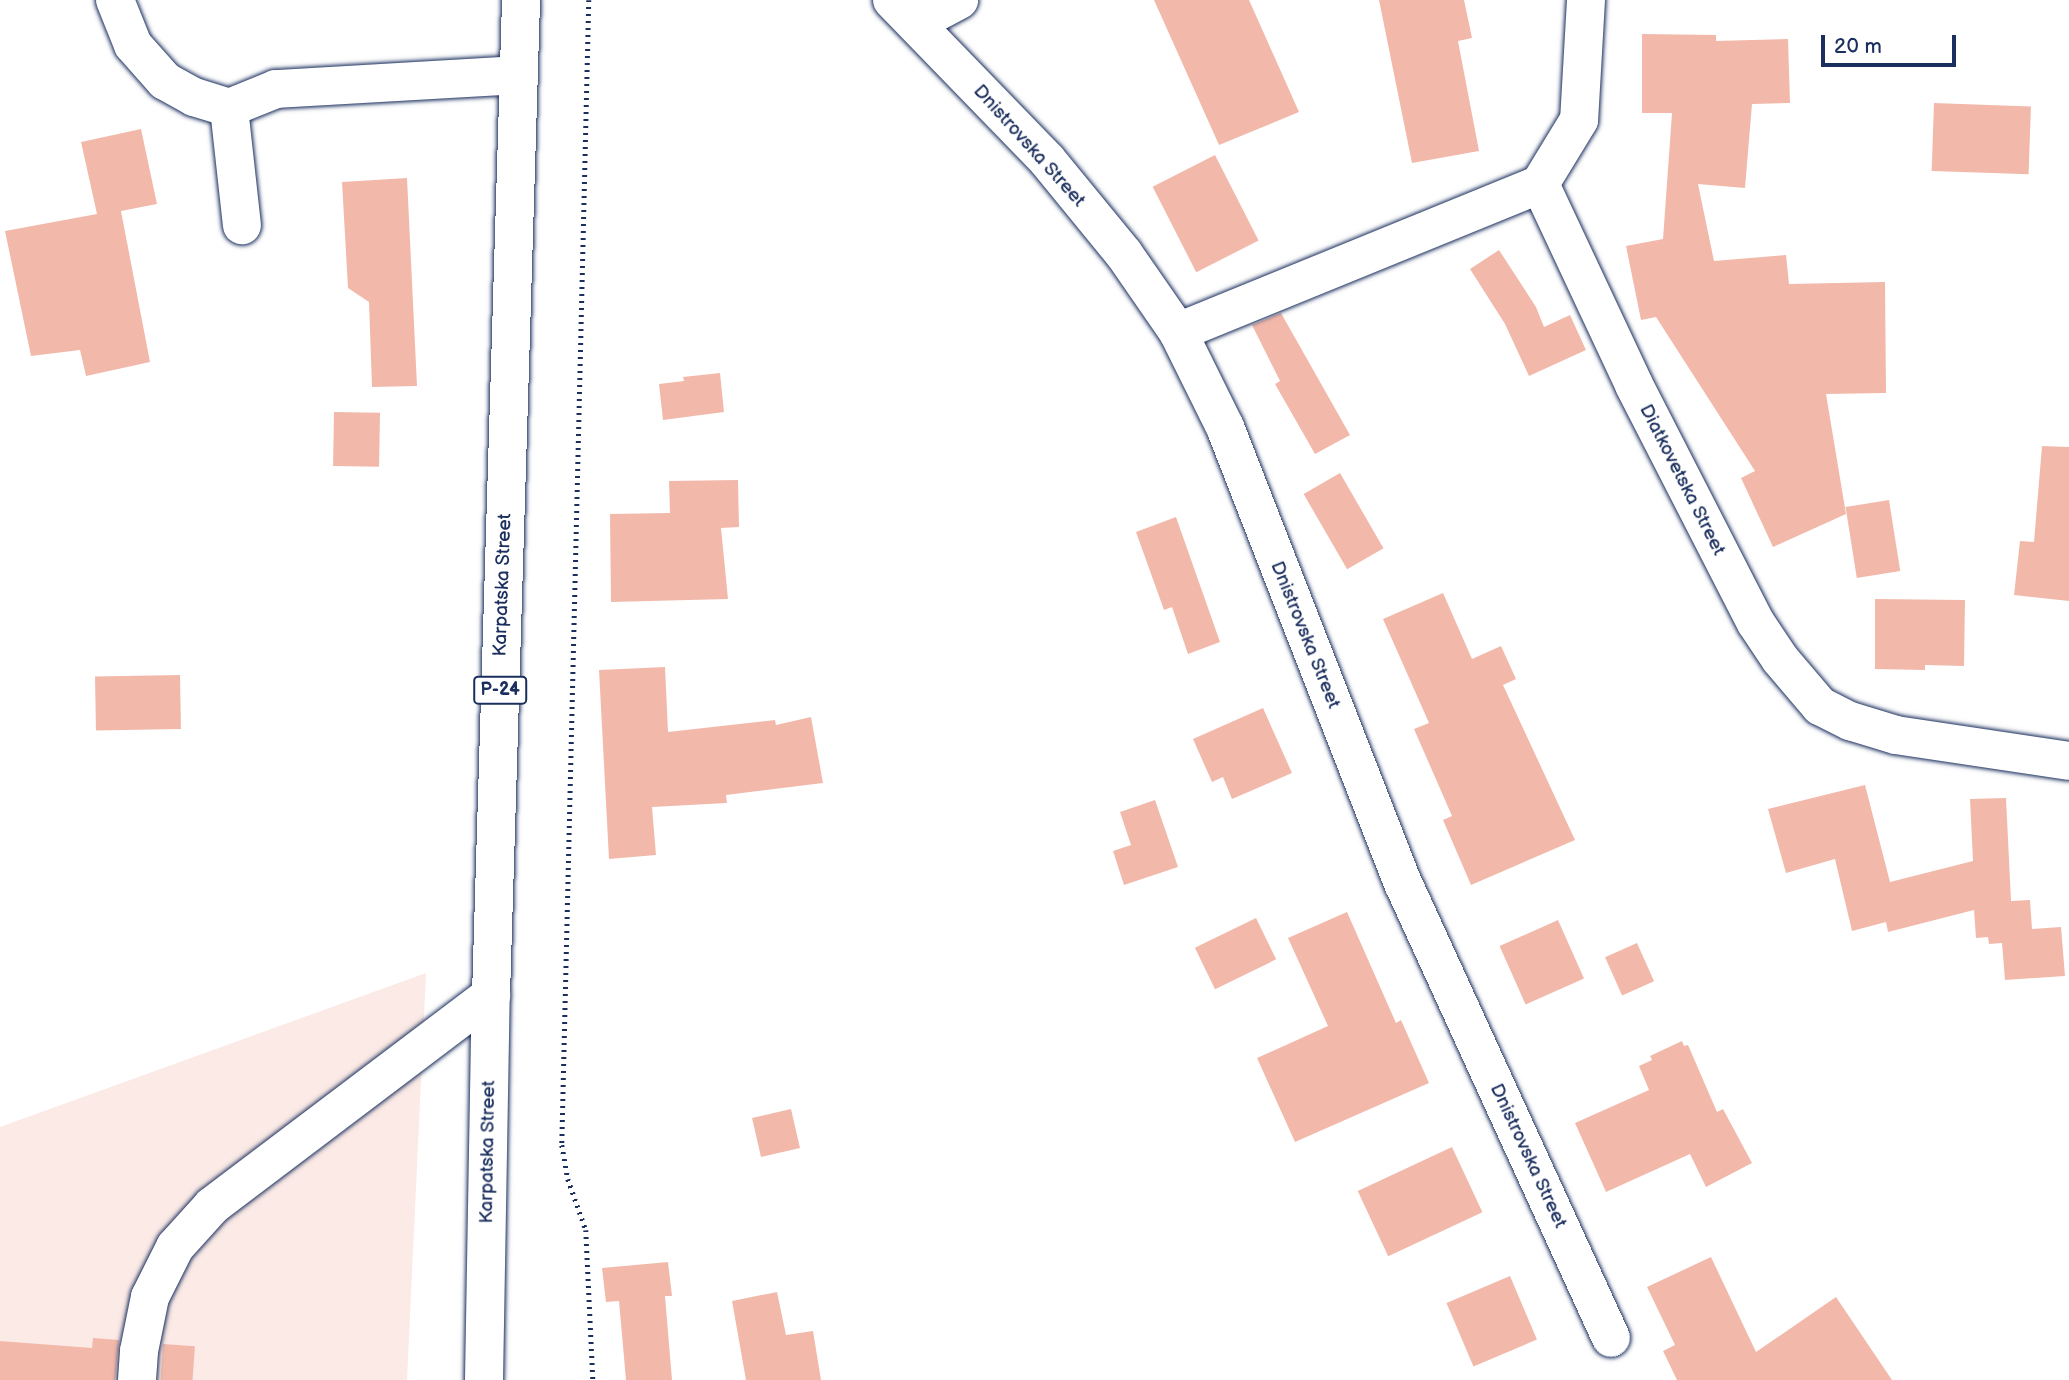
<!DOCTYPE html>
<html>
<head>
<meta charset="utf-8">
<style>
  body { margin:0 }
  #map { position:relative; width:2069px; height:1380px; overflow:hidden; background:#fff; font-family:"Balsamiq Sans",sans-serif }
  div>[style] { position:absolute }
  .built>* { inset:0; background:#fbeae6 }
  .building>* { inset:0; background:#f2b9ab; transform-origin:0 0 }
  .path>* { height:4.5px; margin-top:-2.25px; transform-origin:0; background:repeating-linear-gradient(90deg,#1b2f5e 0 2px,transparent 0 7px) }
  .roads { filter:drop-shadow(0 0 2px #1b2f5e) drop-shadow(0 0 2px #1b2f5e) }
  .minor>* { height:38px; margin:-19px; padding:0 19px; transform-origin:19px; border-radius:19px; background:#fff }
  .major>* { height:38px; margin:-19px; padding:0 19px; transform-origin:19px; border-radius:19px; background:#fff }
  span { translate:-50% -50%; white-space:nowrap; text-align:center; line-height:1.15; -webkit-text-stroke:6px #fff; paint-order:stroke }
  .shield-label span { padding:2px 5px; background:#fff; border:2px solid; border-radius:5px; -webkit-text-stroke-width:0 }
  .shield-label { font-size:18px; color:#1b2f5e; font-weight:700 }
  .street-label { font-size:19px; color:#1b2f5e }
  .scale { position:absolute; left:1821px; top:35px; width:135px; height:32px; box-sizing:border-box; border:4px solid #1b2f5e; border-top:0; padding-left:9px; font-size:21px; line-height:24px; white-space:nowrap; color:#1b2f5e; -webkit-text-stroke:5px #fff; paint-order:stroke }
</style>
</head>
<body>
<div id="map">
  <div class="built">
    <div style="clip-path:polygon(426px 973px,407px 1380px,0 1380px,0 1127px)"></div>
  </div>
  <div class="building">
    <div style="clip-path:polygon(1154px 0,1249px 0,1299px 112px,1219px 145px)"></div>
    <div style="clip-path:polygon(1379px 0,1464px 0,1472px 38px,1458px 41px,1479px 151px,1412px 163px)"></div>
    <div style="clip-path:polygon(1642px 34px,1716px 35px,1716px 41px,1788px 39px,1790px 103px,1752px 104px,1745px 188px,1698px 184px,1714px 261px,1786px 255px,1789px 284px,1885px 282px,1886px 393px,1826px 394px,1846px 514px,1773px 547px,1741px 478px,1755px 471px,1656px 317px,1641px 320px,1626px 246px,1663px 239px,1672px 113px,1642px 113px)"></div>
    <div style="left:1934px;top:103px;width:97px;height:68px;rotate:2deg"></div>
    <div style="clip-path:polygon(141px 129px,157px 204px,121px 211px,150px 362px,86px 376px,80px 350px,31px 356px,5px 231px,97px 214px,81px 142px)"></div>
    <div style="left:1215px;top:155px;width:96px;height:70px;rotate:63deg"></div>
    <div style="clip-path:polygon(407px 178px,417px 386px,372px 387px,369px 302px,348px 288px,342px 182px)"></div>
    <div style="clip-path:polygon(1499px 250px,1536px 307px,1544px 327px,1570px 315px,1586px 350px,1529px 376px,1505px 324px,1470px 269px)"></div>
    <div style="clip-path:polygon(1281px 313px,1350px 435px,1315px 454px,1275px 384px,1280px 381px,1252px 325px)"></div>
    <div style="clip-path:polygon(720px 373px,724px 412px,663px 420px,659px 384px,684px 381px,683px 377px)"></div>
    <div style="left:334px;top:412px;width:46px;height:54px;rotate:1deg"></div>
    <div style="clip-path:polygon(2042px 446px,2069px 447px,2069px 601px,2014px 595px,2020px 541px,2034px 542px)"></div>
    <div style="left:1340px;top:473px;width:87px;height:42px;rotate:60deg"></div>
    <div style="clip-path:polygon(738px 480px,739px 527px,721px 528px,728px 599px,611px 602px,610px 514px,670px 513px,669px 481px)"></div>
    <div style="left:1889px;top:500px;width:72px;height:44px;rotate:81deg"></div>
    <div style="clip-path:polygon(1176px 517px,1220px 642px,1188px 654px,1172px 607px,1164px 610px,1136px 532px)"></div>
    <div style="clip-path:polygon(1443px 593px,1472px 659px,1501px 646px,1516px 679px,1503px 685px,1575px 840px,1471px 885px,1443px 820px,1452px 816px,1414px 729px,1429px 723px,1383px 619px)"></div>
    <div style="clip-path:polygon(1875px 599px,1965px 600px,1964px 666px,1925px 665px,1925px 670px,1875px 669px)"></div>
    <div style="clip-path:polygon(665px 667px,668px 732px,775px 720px,776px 725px,811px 717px,823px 783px,726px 795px,727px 803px,652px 807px,656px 855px,609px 859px,599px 670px)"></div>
    <div style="left:180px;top:675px;width:54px;height:85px;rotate:89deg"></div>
    <div style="clip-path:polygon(1263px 708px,1292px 773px,1232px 799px,1223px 777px,1212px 782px,1193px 739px)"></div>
    <div style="clip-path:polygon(1865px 785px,1890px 882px,1973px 861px,1970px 799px,2006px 798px,2011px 901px,2030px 900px,2032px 929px,2061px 927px,2065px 976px,2005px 980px,2002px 943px,1989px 944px,1988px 937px,1976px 938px,1974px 910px,1888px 932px,1886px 922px,1852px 931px,1835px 859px,1786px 873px,1768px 809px)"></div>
    <div style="clip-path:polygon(1155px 800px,1178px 867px,1124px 885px,1113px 851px,1131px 845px,1120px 812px)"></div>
    <div style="clip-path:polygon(1347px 912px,1396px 1023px,1401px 1020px,1429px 1083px,1295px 1142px,1257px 1058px,1328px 1026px,1288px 938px)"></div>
    <div style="left:1256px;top:918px;width:46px;height:68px;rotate:64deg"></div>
    <div style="left:1558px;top:920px;width:64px;height:64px;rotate:66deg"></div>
    <div style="left:1637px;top:943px;width:42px;height:35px;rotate:66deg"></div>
    <div style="clip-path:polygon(1682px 1041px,1684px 1046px,1688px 1045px,1717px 1112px,1723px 1109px,1752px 1163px,1706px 1187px,1690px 1154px,1606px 1192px,1575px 1123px,1649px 1090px,1639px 1066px,1652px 1060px,1650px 1056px)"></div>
    <div style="left:791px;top:1109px;width:40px;height:40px;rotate:77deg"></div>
    <div style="left:1452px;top:1147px;width:72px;height:104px;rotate:65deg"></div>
    <div style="clip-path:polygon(1711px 1257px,1756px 1352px,1836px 1297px,1892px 1380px,1677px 1380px,1663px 1351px,1675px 1345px,1647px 1287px)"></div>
    <div style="clip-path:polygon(668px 1262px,672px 1296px,665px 1296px,672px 1380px,626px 1380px,619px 1301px,606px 1302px,602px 1268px)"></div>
    <div style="left:1510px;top:1276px;width:69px;height:69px;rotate:67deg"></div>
    <div style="clip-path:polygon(777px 1292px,786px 1335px,813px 1331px,821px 1380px,746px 1380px,732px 1301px)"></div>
    <div style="clip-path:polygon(93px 1338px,119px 1340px,115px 1380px,0 1380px,0 1341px,92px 1348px)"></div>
    <div style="left:163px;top:1344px;width:32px;height:36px;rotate:4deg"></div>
  </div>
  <div class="path">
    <div style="left:589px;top:0;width:1145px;rotate:91.35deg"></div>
    <div style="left:562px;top:1145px;width:35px;rotate:80deg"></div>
    <div style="left:568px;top:1179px;width:54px;rotate:70.6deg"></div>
    <div style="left:586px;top:1230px;width:150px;rotate:87.3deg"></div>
  </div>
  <div class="roads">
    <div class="minor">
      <div style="left:115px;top:0;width:48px;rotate:68.2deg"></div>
      <div style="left:133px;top:45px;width:48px;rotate:48.4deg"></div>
      <div style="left:165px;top:81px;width:33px;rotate:29deg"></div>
      <div style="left:194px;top:97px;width:37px;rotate:17deg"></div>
      <div style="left:229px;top:108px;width:118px;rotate:83.7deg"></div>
      <div style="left:892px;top:0;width:223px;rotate:45.9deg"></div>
      <div style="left:1047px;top:160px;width:122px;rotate:50.7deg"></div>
      <div style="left:1124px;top:254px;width:95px;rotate:55.3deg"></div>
      <div style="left:1178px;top:332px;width:106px;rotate:63.7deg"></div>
      <div style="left:1225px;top:427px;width:490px;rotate:68.7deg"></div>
      <div style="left:1403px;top:883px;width:500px;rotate:65.43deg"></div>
      <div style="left:1586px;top:0;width:120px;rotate:93.3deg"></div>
      <div style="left:1579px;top:120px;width:75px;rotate:121.4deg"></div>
      <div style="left:1540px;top:184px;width:222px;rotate:64.9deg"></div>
      <div style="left:1634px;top:385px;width:267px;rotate:62.9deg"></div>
      <div style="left:1756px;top:623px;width:43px;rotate:56.3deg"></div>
      <div style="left:1780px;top:659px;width:62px;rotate:49.6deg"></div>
      <div style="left:1820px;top:706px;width:34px;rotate:27deg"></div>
      <div style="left:1850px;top:721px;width:48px;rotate:16.9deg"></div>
      <div style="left:1896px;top:735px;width:175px;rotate:8.5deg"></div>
      <div style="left:916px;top:23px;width:49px;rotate:-28.1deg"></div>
      <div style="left:229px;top:108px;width:51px;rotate:-22deg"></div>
      <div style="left:276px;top:89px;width:242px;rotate:-3.3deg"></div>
      <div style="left:1178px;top:332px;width:391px;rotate:-22.2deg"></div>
      <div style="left:137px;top:1380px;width:29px;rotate:-86deg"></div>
      <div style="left:139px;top:1351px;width:55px;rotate:-78.5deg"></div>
      <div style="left:150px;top:1297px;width:56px;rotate:-63.4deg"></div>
      <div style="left:175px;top:1247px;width:55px;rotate:-47.9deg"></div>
      <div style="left:212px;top:1206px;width:350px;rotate:-37.1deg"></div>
    </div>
    <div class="major">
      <div style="left:484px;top:1380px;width:385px;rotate:-89deg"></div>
      <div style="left:491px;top:995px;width:995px;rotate:-88.27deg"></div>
    </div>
  </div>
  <div class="shield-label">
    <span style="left:500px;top:690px">Р-24</span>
  </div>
  <div class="street-label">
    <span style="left:1029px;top:146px;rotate:48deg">Dnistrovska Street</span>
    <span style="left:1682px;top:480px;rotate:63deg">Diatkovetska Street</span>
    <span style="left:503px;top:585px;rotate:-88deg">Karpatska Street</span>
    <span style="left:1305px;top:635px;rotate:68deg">Dnistrovska Street</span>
    <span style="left:488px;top:1152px;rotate:-89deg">Karpatska Street</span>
    <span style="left:1528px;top:1156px;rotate:65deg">Dnistrovska Street</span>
  </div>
  <div class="scale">20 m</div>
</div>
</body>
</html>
